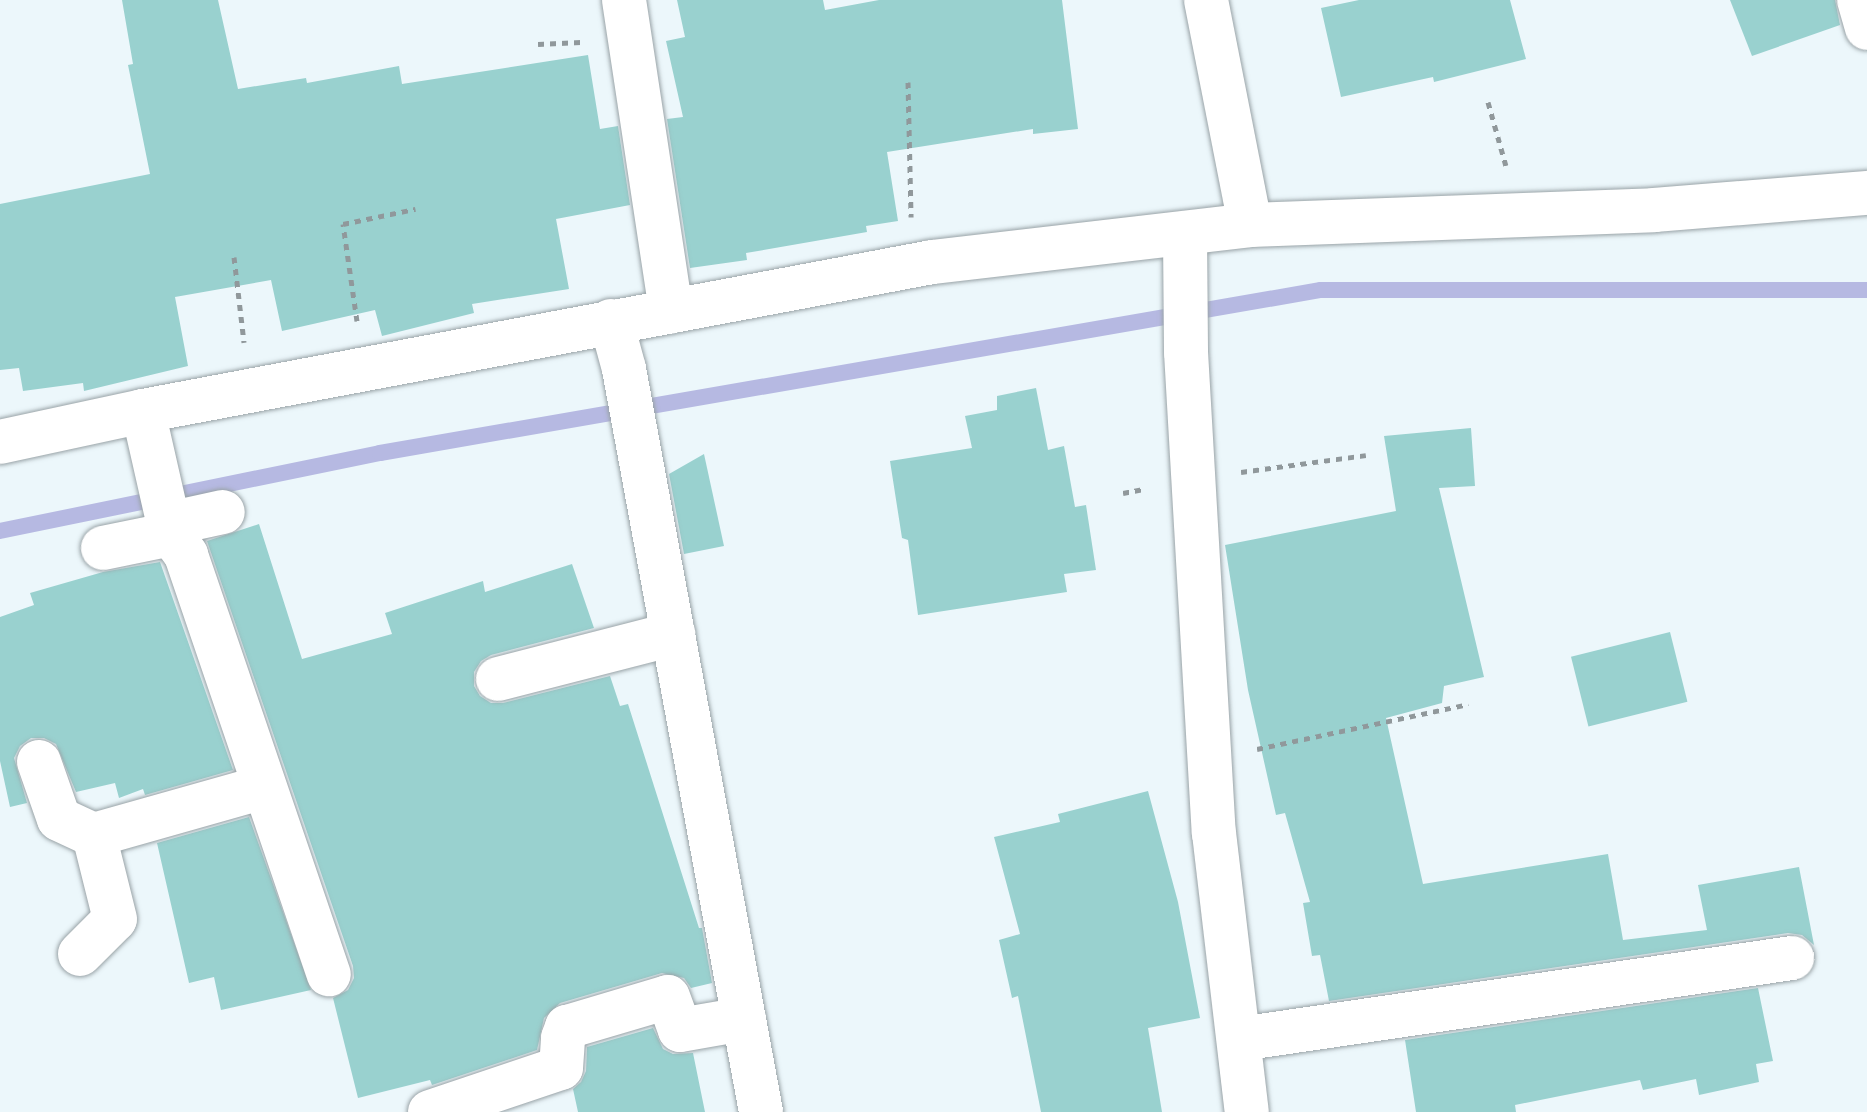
<!DOCTYPE html>
<html>
<head>
<meta charset="utf-8">
<style>
  body { margin:0 }
  #map { position:relative; width:1867px; height:1112px; overflow:hidden; background:#ecf7fb; font-family:"Golos Text",sans-serif }
  div>[style] { position:absolute }
  .stream>* { height:16px; margin:-8px; padding:0 8px; transform-origin:8px; border-radius:8px; background:#b6b9e2 }
  .building>* { inset:0; background:#99d1cf; transform-origin:0 0 }
  .path>* { height:5px; margin-top:-2.5px; transform-origin:0; background:repeating-linear-gradient(90deg,#90989b 0 6px,transparent 0 12px) }
  .roads { filter:drop-shadow(0 0 2px #99a3a7) drop-shadow(0 0 2px #99a3a7) }
  .minor>* { height:44px; margin:-22px; padding:0 22px; transform-origin:22px; border-radius:22px; background:#fff }
  .secondary>* { height:44px; margin:-22px; padding:0 22px; transform-origin:22px; border-radius:22px; background:#fff }
  span { translate:-50% -50%; white-space:nowrap; text-align:center; line-height:1.15; -webkit-text-stroke:7px #ecf7fb; paint-order:stroke }
</style>
</head>
<body>
<div id="map">
  <div class="stream">
    <div style="left:0;top:531px;width:388px;rotate:-11.6deg"></div>
    <div style="left:380px;top:453px;width:955px;rotate:-9.83deg"></div>
    <div style="left:1321px;top:290px;width:546px"></div>
  </div>
  <div class="building">
    <div style="clip-path:polygon(122px 0,218px 0,238px 89px,306px 78px,307px 83px,399px 66px,402px 84px,588px 55px,600px 129px,618px 126px,630px 205px,556px 219px,569px 289px,472px 304px,474px 313px,382px 336px,375px 310px,282px 331px,271px 280px,175px 297px,188px 366px,84px 391px,83px 383px,23px 391px,19px 368px,0 370px,0 204px,150px 174px,128px 65px,133px 64px)"></div>
    <div style="clip-path:polygon(677px 0,823px 0,825px 10px,879px 0,1062px 0,1078px 129px,1033px 134px,1033px 129px,887px 152px,898px 221px,866px 226px,867px 232px,746px 253px,747px 260px,690px 268px,667px 119px,683px 117px,666px 41px,685px 37px)"></div>
    <div style="clip-path:polygon(1359px 0,1510px 0,1526px 59px,1434px 82px,1433px 77px,1341px 97px,1321px 8px)"></div>
    <div style="clip-path:polygon(1730px 0,1835px 0,1840px 25px,1752px 56px)"></div>
    <div style="clip-path:polygon(1036px 388px,1048px 450px,1064px 446px,1075px 507px,1086px 505px,1096px 570px,1064px 574px,1067px 592px,918px 615px,908px 540px,902px 538px,890px 461px,972px 448px,965px 416px,997px 410px,997px 396px)"></div>
    <div style="clip-path:polygon(1471px 428px,1475px 486px,1439px 488px,1484px 677px,1444px 686px,1442px 703px,1386px 718px,1423px 884px,1608px 854px,1623px 940px,1707px 930px,1698px 885px,1799px 867px,1814px 945px,1802px 935px,1788px 933px,1329px 1001px,1320px 955px,1312px 956px,1303px 903px,1310px 902px,1285px 813px,1276px 815px,1248px 690px,1225px 545px,1396px 511px,1384px 436px)"></div>
    <div style="clip-path:polygon(704px 454px,724px 546px,684px 554px,669px 474px)"></div>
    <div style="clip-path:polygon(259px 524px,302px 659px,392px 634px,385px 613px,483px 581px,485px 592px,572px 564px,594px 628px,491px 655px,481px 661px,474px 672px,474px 686px,480px 696px,491px 703px,503px 703px,610px 676px,620px 706px,628px 704px,699px 928px,702px 928px,712px 983px,691px 988px,684px 978px,662px 973px,560px 1003px,544px 1018px,537px 1050px,432px 1085px,430px 1080px,358px 1098px,333px 998px,348px 990px,354px 978px,353px 966px,207px 541px)"></div>
    <div style="clip-path:polygon(160px 562px,233px 770px,145px 795px,143px 789px,119px 798px,115px 783px,76px 792px,56px 744px,44px 738px,31px 738px,20px 746px,14px 758px,27px 803px,10px 807px,0 761px,0 617px,34px 605px,30px 593px,103px 572px)"></div>
    <div style="left:1670px;top:632px;width:72px;height:102px;rotate:76deg"></div>
    <div style="clip-path:polygon(1148px 791px,1178px 902px,1200px 1018px,1148px 1028px,1162px 1112px,1041px 1112px,1018px 996px,1012px 998px,999px 940px,1020px 934px,994px 837px,1060px 822px,1058px 814px)"></div>
    <div style="clip-path:polygon(249px 817px,311px 990px,221px 1010px,214px 977px,189px 983px,157px 843px)"></div>
    <div style="clip-path:polygon(1758px 988px,1773px 1061px,1756px 1064px,1759px 1082px,1699px 1095px,1696px 1079px,1643px 1090px,1640px 1080px,1515px 1105px,1516px 1112px,1416px 1112px,1405px 1040px)"></div>
    <div style="clip-path:polygon(653px 1028px,663px 1049px,673px 1054px,693px 1053px,705px 1112px,578px 1112px,573px 1089px,581px 1082px,586px 1071px,587px 1047px)"></div>
  </div>
  <div class="path">
    <div style="left:538px;top:44px;width:43px;rotate:-2.7deg"></div>
    <div style="left:908px;top:82px;width:135px;rotate:88.7deg"></div>
    <div style="left:1488px;top:102px;width:66px;rotate:74.3deg"></div>
    <div style="left:234px;top:257px;width:86px;rotate:83.3deg"></div>
    <div style="left:357px;top:321px;width:98px;rotate:-98.2deg"></div>
    <div style="left:343px;top:224px;width:74px;rotate:-11.8deg"></div>
    <div style="left:1241px;top:472px;width:126px;rotate:-7.7deg"></div>
    <div style="left:1123px;top:493px;width:21px;rotate:-11deg"></div>
    <div style="left:1257px;top:749px;width:216px;rotate:-12deg"></div>
  </div>
  <div class="roads">
    <div class="minor">
      <div style="left:624px;top:0;width:315px;rotate:81.4deg"></div>
      <div style="left:1206px;top:0;width:229px;rotate:78.9deg"></div>
      <div style="left:1859px;top:0;width:29px;rotate:74deg"></div>
      <div style="left:1185px;top:235px;width:117px;rotate:89.5deg"></div>
      <div style="left:1186px;top:352px;width:482px;rotate:86.7deg"></div>
      <div style="left:1214px;top:833px;width:281px;rotate:83.3deg"></div>
      <div style="left:611px;top:321px;width:50px;rotate:74.8deg"></div>
      <div style="left:624px;top:369px;width:756px;rotate:79.55deg"></div>
      <div style="left:143px;top:411px;width:126px;rotate:77.2deg"></div>
      <div style="left:171px;top:534px;width:26px;rotate:54deg"></div>
      <div style="left:186px;top:555px;width:443px;rotate:71.2deg"></div>
      <div style="left:168px;top:524px;width:56px;rotate:-12.3deg"></div>
      <div style="left:103px;top:548px;width:69px;rotate:-11.6deg"></div>
      <div style="left:498px;top:679px;width:181px;rotate:-14.4deg"></div>
      <div style="left:39px;top:762px;width:60px;rotate:70.7deg"></div>
      <div style="left:59px;top:819px;width:38px;rotate:25deg"></div>
      <div style="left:94px;top:835px;width:177px;rotate:-15.8deg"></div>
      <div style="left:80px;top:954px;width:49px;rotate:-45deg"></div>
      <div style="left:115px;top:919px;width:87px;rotate:-104deg"></div>
      <div style="left:1240px;top:1039px;width:558px;rotate:-8.35deg"></div>
      <div style="left:430px;top:1112px;width:138px;rotate:-18.6deg"></div>
      <div style="left:561px;top:1068px;width:30px;rotate:-86deg"></div>
      <div style="left:563px;top:1038px;width:12px;rotate:-70deg"></div>
      <div style="left:567px;top:1027px;width:105px;rotate:-16.5deg"></div>
      <div style="left:668px;top:997px;width:35px;rotate:70deg"></div>
      <div style="left:680px;top:1030px;width:65px;rotate:-9.8deg"></div>
    </div>
    <div class="secondary">
      <div style="left:0;top:442px;width:146px;rotate:-12.2deg"></div>
      <div style="left:143px;top:411px;width:803px;rotate:-10.69deg"></div>
      <div style="left:932px;top:262px;width:320px;rotate:-6.6deg"></div>
      <div style="left:1250px;top:225px;width:404px;rotate:-2.1deg"></div>
      <div style="left:1654px;top:210px;width:214px;rotate:-4.6deg"></div>
    </div>
  </div>
</div>
</body>
</html>
